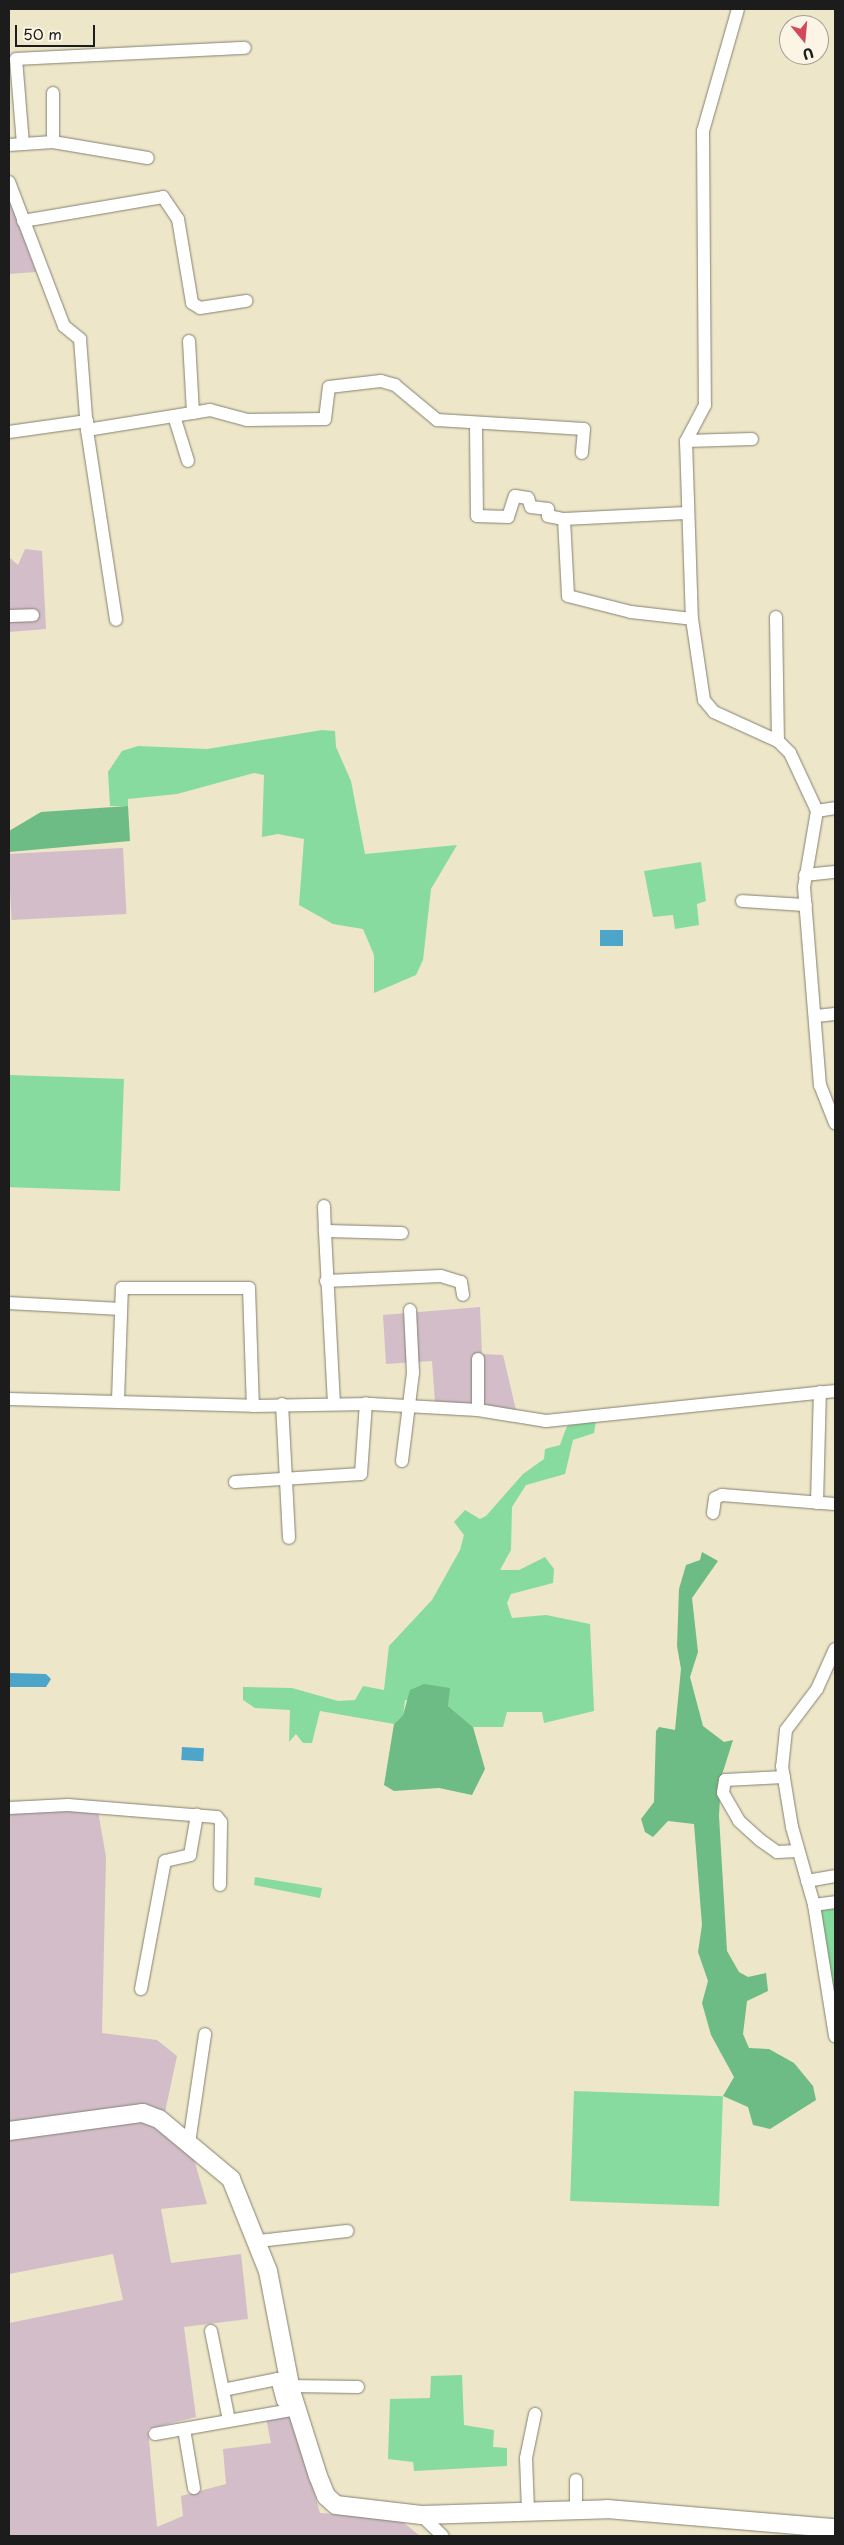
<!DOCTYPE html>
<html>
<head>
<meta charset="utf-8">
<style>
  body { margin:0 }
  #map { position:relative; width:844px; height:2545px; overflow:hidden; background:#ede6c8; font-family:"Playpen Sans",sans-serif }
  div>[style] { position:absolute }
  .industrial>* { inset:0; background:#d2bdc8; transform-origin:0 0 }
  .green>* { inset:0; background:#87db9e; transform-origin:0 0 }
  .forest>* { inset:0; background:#6dbb85 }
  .water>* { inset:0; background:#4da5ca; transform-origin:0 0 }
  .roads { filter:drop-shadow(0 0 1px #848172) drop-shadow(0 0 1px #848172) }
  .street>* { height:12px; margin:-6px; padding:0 6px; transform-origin:6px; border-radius:6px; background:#fff }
  .secondary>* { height:18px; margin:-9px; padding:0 9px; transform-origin:9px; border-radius:9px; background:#fff }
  span { translate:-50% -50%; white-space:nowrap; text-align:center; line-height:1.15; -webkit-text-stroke:4px #fcf5e5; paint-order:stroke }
  .frame { position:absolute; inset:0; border:10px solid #1c1c1c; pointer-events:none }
  .north { position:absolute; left:779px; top:15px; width:50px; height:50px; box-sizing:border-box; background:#fcf5e5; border:1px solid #a29e95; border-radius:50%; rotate:163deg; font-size:14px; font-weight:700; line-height:20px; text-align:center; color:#1c1c1c }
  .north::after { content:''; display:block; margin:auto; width:18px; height:22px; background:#d1495b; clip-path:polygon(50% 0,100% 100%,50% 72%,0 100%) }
  .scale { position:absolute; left:15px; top:25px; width:80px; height:22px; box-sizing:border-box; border:2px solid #1c1c1c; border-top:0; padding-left:6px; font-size:15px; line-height:18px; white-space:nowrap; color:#1c1c1c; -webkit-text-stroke:4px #fcf5e5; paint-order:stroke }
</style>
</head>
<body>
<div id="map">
  <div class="industrial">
    <div style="clip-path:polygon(9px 197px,36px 272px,9px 274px)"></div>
    <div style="clip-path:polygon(25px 549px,42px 551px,46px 629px,9px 632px,9px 557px,18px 565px)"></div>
    <div style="left:123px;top:848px;width:66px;height:115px;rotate:87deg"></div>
    <div style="clip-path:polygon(480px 1307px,482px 1354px,503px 1355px,516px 1410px,435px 1403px,432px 1361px,386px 1364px,383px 1315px)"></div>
    <div style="clip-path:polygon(9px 1811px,98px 1811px,106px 1857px,102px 2033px,157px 2040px,177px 2056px,161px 2131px,193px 2156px,207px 2204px,161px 2209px,171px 2263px,241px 2254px,248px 2319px,184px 2327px,196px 2417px,148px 2429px,157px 2527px,183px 2516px,181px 2496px,226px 2484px,223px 2449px,271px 2443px,266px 2418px,292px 2414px,320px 2513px,399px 2519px,420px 2536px,9px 2536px,9px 2323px,123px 2300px,113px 2254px,9px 2274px)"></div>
  </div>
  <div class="green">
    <div style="clip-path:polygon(322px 730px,335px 731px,336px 747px,351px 781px,365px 854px,457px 845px,431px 889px,423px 960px,416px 975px,374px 993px,374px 955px,363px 929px,333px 924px,299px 905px,304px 839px,278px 834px,262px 837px,264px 775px,254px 773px,177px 794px,128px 799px,128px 806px,110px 806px,108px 772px,122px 751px,138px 746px,207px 749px)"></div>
    <div style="clip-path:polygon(701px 862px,706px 901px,697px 904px,699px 925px,675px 929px,673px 915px,653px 917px,644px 871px)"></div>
    <div style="left:9px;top:1075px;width:115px;height:112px;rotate:2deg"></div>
    <div style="clip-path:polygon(596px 1421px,594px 1433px,573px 1440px,565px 1474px,526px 1485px,512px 1507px,511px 1550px,500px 1570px,519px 1570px,545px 1557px,554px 1569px,553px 1583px,511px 1594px,507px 1603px,512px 1618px,546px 1615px,590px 1624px,594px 1711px,544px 1723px,542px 1712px,507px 1712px,503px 1727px,473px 1727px,448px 1706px,405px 1700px,403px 1715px,394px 1724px,320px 1711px,312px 1743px,303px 1743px,296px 1734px,289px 1742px,290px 1710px,255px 1708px,243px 1700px,243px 1687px,292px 1688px,338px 1701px,355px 1700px,363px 1686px,384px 1690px,389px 1646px,432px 1600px,460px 1550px,464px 1535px,454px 1522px,465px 1510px,480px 1519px,486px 1516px,523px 1474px,544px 1459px,545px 1449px,560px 1445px,567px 1426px)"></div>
    <div style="clip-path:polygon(255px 1877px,322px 1888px,320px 1898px,254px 1885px)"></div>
    <div style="clip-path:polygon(835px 1905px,835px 2010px,819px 1907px)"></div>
    <div style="left:574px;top:2091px;width:149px;height:110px;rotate:2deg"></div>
    <div style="clip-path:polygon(462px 2375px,464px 2425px,494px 2430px,493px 2447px,507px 2448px,507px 2466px,414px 2471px,413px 2462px,388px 2459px,390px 2399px,430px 2398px,431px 2376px)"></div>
  </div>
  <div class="forest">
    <div style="clip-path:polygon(128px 806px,130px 841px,9px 852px,9px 831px,41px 812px)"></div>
    <div style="clip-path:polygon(702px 1552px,718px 1561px,692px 1598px,698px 1652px,690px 1677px,703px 1726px,724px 1742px,733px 1740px,721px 1778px,719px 1816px,727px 1951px,739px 1972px,748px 1977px,766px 1973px,768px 1991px,747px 2001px,743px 2034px,749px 2048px,769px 2049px,794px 2063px,813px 2086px,816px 2100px,770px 2129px,753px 2125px,748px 2107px,723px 2096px,734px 2077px,711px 2035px,702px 2003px,708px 1981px,698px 1952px,702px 1925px,694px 1824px,668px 1821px,653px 1837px,645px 1832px,641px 1819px,654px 1802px,656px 1731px,659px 1727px,675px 1730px,681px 1669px,677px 1646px,679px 1589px,686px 1565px,700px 1560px)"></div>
    <div style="clip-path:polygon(424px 1684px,450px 1688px,448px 1706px,473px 1727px,485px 1769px,472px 1795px,439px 1788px,394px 1791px,384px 1785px,394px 1724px,403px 1715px,410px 1690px)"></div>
  </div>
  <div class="water">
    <div style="left:623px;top:930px;width:16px;height:23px;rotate:90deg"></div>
    <div style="clip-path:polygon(9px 1673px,46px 1674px,51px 1679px,46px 1687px,9px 1687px)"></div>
    <div style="left:182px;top:1747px;width:22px;height:13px;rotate:3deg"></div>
  </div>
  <div class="roads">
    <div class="street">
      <div style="left:738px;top:9px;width:127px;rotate:106deg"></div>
      <div style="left:703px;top:131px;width:274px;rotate:89.6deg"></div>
      <div style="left:705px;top:405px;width:41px;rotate:117.8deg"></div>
      <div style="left:686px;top:441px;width:178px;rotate:88.1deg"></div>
      <div style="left:692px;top:619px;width:82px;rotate:81.6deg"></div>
      <div style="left:704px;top:700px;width:16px;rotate:50deg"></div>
      <div style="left:714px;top:712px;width:70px;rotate:24.4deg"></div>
      <div style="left:778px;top:741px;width:17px;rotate:45deg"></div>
      <div style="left:790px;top:753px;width:64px;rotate:65deg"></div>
      <div style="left:817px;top:811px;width:77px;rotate:99.7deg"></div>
      <div style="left:804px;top:887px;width:199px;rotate:85.4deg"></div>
      <div style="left:820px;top:1085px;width:41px;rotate:68.5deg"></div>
      <div style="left:53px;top:142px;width:49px;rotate:-90deg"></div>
      <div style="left:23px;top:144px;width:85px;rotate:-94.7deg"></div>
      <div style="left:16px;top:59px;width:229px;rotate:-2.8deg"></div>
      <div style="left:9px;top:145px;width:44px;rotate:-3.9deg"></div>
      <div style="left:53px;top:142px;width:96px;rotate:9.6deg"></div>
      <div style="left:9px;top:182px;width:154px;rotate:69.1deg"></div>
      <div style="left:64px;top:326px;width:21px;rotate:39deg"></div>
      <div style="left:80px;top:339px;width:91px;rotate:85.6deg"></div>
      <div style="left:87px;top:430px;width:192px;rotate:81.3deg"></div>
      <div style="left:23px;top:221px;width:142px;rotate:-9.7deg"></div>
      <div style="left:163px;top:197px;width:27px;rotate:56deg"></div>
      <div style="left:178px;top:219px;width:85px;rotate:80.5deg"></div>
      <div style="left:192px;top:303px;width:9px;rotate:32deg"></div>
      <div style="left:200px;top:308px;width:47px;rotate:-8.7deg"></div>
      <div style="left:189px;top:341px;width:72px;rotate:86.8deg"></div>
      <div style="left:174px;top:416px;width:47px;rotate:72.7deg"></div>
      <div style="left:476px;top:425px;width:91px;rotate:89.4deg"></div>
      <div style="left:477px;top:516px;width:31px;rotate:2deg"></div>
      <div style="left:508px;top:517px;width:22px;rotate:-72deg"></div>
      <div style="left:515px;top:496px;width:13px;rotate:9deg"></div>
      <div style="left:528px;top:498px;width:9px;rotate:72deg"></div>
      <div style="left:531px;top:507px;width:17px;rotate:7deg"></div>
      <div style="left:548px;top:509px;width:7px;rotate:90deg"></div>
      <div style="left:548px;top:516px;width:16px;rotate:11deg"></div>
      <div style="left:564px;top:519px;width:122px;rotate:-2.8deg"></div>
      <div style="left:87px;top:430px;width:125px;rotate:-9.2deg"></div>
      <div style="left:210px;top:410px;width:38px;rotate:15deg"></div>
      <div style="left:247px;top:420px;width:78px;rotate:-0.7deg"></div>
      <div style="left:325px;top:419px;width:32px;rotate:-83deg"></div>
      <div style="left:329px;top:387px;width:52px;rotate:-6.6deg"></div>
      <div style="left:381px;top:381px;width:15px;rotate:16deg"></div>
      <div style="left:395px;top:385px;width:55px;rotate:39.8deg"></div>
      <div style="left:437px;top:420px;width:147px;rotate:3.5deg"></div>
      <div style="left:584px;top:429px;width:24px;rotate:95deg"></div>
      <div style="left:9px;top:432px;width:79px;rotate:-8deg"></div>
      <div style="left:686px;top:441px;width:66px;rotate:-1.7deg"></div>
      <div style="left:564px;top:519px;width:77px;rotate:87deg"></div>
      <div style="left:568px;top:596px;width:65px;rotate:14.3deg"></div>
      <div style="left:631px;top:612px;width:61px;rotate:6.5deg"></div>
      <div style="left:9px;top:616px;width:24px;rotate:-2deg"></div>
      <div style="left:776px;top:617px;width:124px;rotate:89.1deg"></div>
      <div style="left:817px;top:811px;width:18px;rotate:-9deg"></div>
      <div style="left:805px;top:875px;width:30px;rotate:-6deg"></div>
      <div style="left:742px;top:901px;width:64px;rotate:3.6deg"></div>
      <div style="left:816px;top:1016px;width:19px;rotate:-6deg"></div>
      <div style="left:324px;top:1206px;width:25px;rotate:88deg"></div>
      <div style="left:326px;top:1281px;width:115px;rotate:-2.5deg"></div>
      <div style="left:441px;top:1276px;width:21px;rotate:17deg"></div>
      <div style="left:461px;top:1282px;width:13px;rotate:81deg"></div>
      <div style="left:9px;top:1303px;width:111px;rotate:3.1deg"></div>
      <div style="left:478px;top:1359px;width:51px;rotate:90deg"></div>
      <div style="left:9px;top:1399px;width:244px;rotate:1.6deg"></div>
      <div style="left:253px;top:1406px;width:118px;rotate:-1deg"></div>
      <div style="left:371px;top:1404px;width:107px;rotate:3.2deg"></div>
      <div style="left:478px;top:1410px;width:69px;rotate:9.2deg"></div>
      <div style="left:546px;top:1421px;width:291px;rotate:-5.9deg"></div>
      <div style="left:118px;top:1400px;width:112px;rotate:-88deg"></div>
      <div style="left:122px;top:1288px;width:127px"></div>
      <div style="left:249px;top:1288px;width:118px;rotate:88.1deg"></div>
      <div style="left:282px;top:1404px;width:134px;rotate:87deg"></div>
      <div style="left:334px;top:1404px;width:173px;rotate:-93deg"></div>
      <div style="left:325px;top:1231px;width:77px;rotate:1.5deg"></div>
      <div style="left:402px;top:1461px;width:89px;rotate:-82.9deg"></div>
      <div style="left:413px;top:1373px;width:63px;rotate:-92.7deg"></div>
      <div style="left:235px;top:1482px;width:126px;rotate:-3.6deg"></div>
      <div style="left:361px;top:1474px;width:71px;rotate:-86deg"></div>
      <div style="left:817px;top:1503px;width:111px;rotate:-88.5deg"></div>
      <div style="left:713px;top:1513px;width:15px;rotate:-82deg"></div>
      <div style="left:715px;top:1498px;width:8px;rotate:-23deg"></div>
      <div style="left:722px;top:1495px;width:113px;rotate:4.6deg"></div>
      <div style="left:835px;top:1649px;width:44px;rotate:114.2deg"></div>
      <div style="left:817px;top:1689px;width:51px;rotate:127.1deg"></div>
      <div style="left:786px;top:1730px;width:36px;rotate:96deg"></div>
      <div style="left:782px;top:1766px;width:62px;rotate:80.7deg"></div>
      <div style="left:792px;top:1827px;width:81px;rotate:74.2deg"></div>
      <div style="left:814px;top:1905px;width:133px;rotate:80.9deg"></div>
      <div style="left:784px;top:1777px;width:59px;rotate:177.1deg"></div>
      <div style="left:725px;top:1780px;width:13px;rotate:99deg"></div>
      <div style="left:723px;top:1793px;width:32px;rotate:60deg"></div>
      <div style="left:739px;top:1821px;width:28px;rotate:42deg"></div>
      <div style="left:760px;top:1840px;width:21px;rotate:35deg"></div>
      <div style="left:777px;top:1852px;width:20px;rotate:-3deg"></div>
      <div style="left:9px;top:1808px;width:59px;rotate:-2.9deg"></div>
      <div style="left:68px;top:1805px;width:149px;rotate:4.6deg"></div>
      <div style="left:217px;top:1817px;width:6px;rotate:51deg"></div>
      <div style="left:221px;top:1822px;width:63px;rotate:90.9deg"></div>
      <div style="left:807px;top:1881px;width:28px;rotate:-10deg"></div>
      <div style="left:814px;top:1905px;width:21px;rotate:-8deg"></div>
      <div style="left:141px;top:1989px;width:130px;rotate:-79.4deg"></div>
      <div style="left:165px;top:1861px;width:26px;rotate:-13deg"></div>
      <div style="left:190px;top:1855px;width:41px;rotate:-80.1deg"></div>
      <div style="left:189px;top:2143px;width:110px;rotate:-81.6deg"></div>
      <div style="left:258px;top:2241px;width:90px;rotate:-6.4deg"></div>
      <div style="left:211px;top:2331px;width:91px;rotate:78.6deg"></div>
      <div style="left:290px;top:2386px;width:68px;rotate:0.8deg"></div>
      <div style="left:223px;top:2390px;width:55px;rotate:-11.5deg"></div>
      <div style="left:277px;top:2379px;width:23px;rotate:75deg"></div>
      <div style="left:184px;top:2429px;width:60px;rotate:80.4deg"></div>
      <div style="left:155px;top:2434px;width:144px;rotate:-10deg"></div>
      <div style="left:576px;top:2509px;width:29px;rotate:-90deg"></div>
      <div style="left:528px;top:2510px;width:52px;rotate:-92.2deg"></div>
      <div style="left:526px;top:2458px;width:45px;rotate:-78.4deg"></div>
      <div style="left:421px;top:2515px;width:30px;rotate:44deg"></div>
    </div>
    <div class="secondary">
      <div style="left:9px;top:2131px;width:135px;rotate:-7.7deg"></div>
      <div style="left:143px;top:2113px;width:17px;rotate:21deg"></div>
      <div style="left:159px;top:2119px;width:94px;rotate:39.8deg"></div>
      <div style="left:231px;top:2179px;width:99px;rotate:68.1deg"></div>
      <div style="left:268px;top:2271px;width:122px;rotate:79.1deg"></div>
      <div style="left:291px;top:2391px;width:89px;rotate:72.4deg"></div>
      <div style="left:318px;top:2476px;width:22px;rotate:68deg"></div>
      <div style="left:326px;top:2496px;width:13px;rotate:42deg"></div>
      <div style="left:336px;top:2505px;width:86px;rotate:6.7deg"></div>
      <div style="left:421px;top:2515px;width:186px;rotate:-1.8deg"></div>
      <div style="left:607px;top:2509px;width:229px;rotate:4.8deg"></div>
    </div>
  </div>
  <div class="frame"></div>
  <div class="north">U</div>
  <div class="scale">50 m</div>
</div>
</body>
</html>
